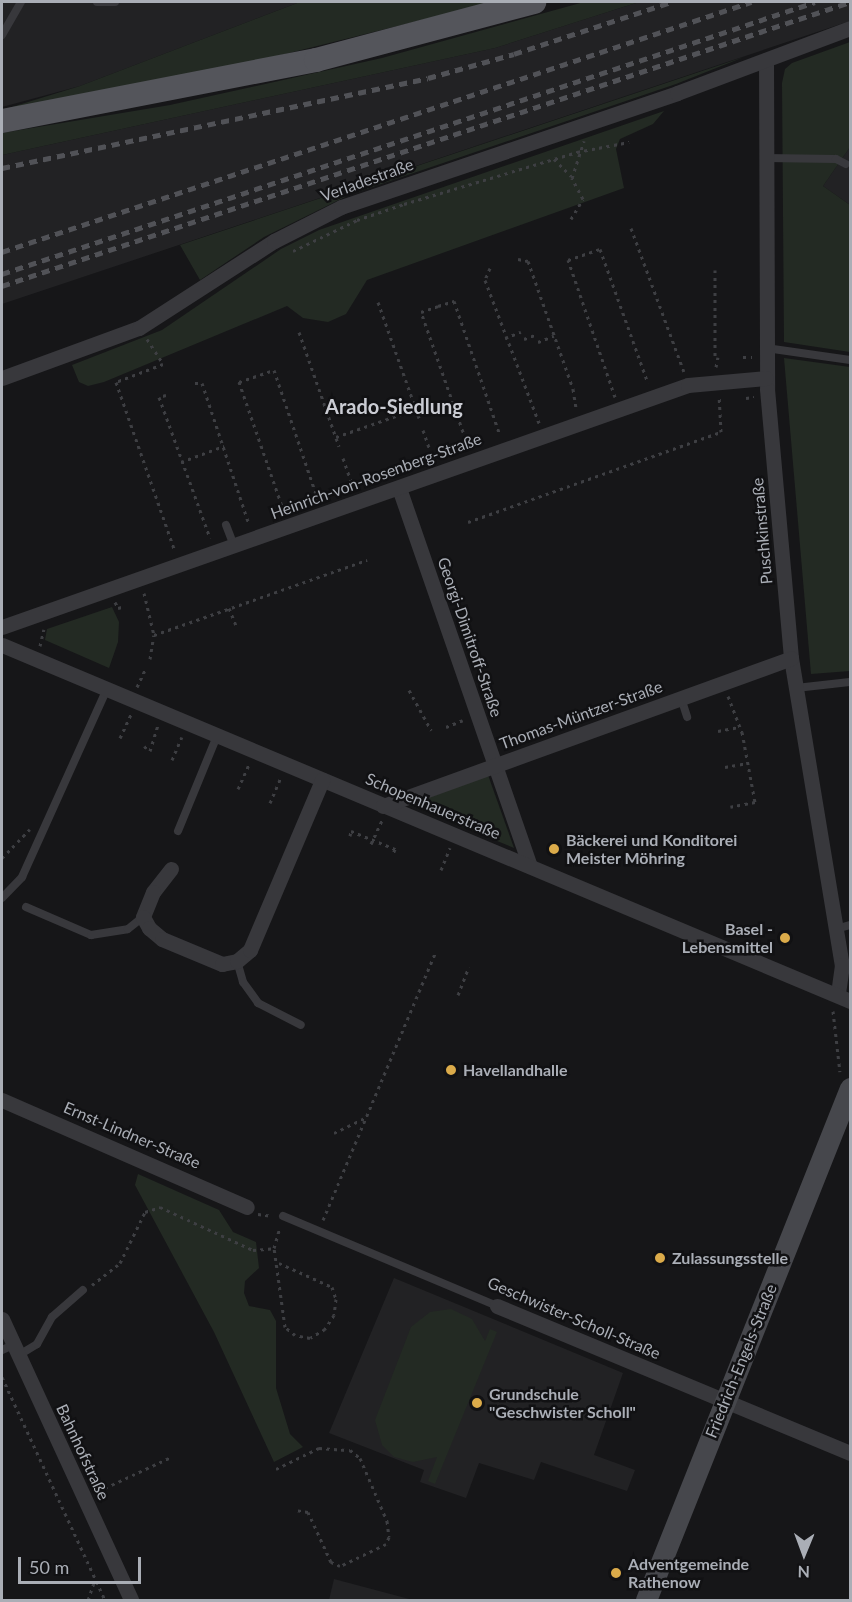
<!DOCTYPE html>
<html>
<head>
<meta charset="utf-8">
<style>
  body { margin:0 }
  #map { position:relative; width:852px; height:1602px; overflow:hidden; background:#161618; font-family:Lato,sans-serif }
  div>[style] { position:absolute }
  .built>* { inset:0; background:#222224 }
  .green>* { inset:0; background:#232a23 }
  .path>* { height:3px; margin-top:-1.5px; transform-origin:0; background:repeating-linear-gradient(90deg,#3e3f43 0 3px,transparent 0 7.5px) }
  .lane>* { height:8px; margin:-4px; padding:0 4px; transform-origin:4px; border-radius:4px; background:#38383c }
  .street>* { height:15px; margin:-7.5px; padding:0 7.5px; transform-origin:7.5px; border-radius:7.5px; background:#38383c }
  .secondary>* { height:21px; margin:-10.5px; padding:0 10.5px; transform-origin:10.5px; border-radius:10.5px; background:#46474c }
  .primary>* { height:24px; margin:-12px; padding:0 12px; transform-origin:12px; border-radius:12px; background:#54555b }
  .rail>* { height:4.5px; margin-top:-2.25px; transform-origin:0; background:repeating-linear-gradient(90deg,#515257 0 8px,transparent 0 14px) }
  .dots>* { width:16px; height:16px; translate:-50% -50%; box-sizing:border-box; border:3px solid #111113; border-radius:50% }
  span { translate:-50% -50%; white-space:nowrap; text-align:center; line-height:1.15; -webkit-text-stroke:5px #111113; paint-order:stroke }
  .street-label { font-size:16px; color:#aaaeb6 }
  .poi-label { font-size:16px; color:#aaaeb6; font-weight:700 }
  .left { translate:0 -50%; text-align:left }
  .right { translate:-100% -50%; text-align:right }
  .quarter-label { font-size:20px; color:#caccd3; font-weight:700 }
  .frame { position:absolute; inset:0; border:3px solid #aaaeb6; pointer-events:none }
  .north { position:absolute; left:774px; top:1524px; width:60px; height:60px; -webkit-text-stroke:4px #111113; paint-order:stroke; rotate:181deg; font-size:16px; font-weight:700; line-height:24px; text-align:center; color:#aaaeb6 }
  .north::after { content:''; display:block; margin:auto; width:21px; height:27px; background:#aaaeb6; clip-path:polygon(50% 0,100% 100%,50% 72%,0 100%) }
  .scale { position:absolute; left:18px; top:1557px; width:123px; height:27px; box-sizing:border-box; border:3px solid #aaaeb6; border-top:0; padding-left:8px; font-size:18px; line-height:21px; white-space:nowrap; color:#aaaeb6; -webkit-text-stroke:4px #111113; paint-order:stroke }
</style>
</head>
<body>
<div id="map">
  <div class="built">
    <div style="clip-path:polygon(2px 2px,300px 2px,80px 86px,2px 107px)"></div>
    <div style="clip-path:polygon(639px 2px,850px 2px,850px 21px,2px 304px,2px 155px,495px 48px)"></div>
    <div style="clip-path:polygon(850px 147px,850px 205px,823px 186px)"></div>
    <div style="clip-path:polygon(394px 1278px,623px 1373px,594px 1455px,635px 1470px,627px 1491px,541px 1462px,534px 1480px,479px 1463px,466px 1498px,420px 1482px,424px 1470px,329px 1433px)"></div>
    <div style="clip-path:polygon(334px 1579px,413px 1600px,329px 1600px)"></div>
  </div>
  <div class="green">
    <div style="clip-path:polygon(300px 2px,494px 2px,261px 60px,2px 110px,80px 86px)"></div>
    <div style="clip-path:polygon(584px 2px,639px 2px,495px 48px,2px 155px,2px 133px,170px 105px,382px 58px)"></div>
    <div style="clip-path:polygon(850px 42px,850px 147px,823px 186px,850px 205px,850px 352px,784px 342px,782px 83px,785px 69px,792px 63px)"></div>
    <div style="clip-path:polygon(744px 57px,676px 84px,349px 195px,264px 237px,200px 280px,180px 245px)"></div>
    <div style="clip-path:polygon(664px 111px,653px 124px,620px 139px,616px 149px,624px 188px,367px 280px,346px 314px,328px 322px,303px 318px,287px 306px,104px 382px,88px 386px,79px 382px,72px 365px,162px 330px,281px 249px,319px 230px)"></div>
    <div style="clip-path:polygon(784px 358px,850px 367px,850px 671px,811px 674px)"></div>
    <div style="clip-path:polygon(112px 607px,119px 622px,118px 642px,109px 668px,45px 640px,47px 629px)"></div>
    <div style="clip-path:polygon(488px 775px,514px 848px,407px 804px)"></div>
    <div style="clip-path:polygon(138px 1174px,219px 1210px,233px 1232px,256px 1242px,259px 1268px,245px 1281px,244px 1293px,249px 1306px,270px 1310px,276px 1321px,276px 1388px,290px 1434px,303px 1447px,274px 1462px,214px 1332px,135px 1185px)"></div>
    <div style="clip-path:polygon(451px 1309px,472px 1319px,485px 1341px,490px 1329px,497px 1332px,435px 1484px,428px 1481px,437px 1457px,413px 1462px,394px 1457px,382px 1445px,375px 1420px,411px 1327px,430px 1312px)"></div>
  </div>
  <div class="path">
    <div style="left:554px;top:159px;width:24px;rotate:45deg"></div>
    <div style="left:571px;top:219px;width:23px;rotate:-59deg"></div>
    <div style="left:583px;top:199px;width:24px;rotate:-118deg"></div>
    <div style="left:572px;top:178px;width:39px;rotate:-72deg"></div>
    <div style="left:631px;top:228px;width:153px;rotate:69.8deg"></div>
    <div style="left:293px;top:251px;width:71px;rotate:-25.8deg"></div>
    <div style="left:357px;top:220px;width:50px;rotate:-18.8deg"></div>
    <div style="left:404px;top:204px;width:181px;rotate:-16.7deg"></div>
    <div style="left:577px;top:152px;width:53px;rotate:-10.9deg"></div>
    <div style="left:518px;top:259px;width:10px;rotate:11deg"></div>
    <div style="left:528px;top:261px;width:136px;rotate:70.6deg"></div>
    <div style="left:573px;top:389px;width:20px;rotate:81deg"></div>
    <div style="left:490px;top:268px;width:13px;rotate:113deg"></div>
    <div style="left:485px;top:280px;width:153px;rotate:69.3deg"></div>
    <div style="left:715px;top:270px;width:87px;rotate:90deg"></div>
    <div style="left:378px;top:302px;width:123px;rotate:70.5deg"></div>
    <div style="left:299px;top:332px;width:121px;rotate:70.7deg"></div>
    <div style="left:505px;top:338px;width:17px;rotate:-21deg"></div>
    <div style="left:147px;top:339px;width:30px;rotate:57deg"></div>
    <div style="left:163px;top:364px;width:50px;rotate:159deg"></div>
    <div style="left:116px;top:382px;width:179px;rotate:70.8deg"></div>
    <div style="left:524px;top:339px;width:12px;rotate:-20deg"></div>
    <div style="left:538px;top:342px;width:17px;rotate:-21deg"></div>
    <div style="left:743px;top:357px;width:9px"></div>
    <div style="left:716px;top:367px;width:10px;rotate:-79deg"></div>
    <div style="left:195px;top:383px;width:7px"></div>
    <div style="left:202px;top:383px;width:149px;rotate:71.6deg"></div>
    <div style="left:166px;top:395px;width:7px;rotate:164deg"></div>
    <div style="left:159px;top:397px;width:150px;rotate:70.1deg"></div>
    <div style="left:615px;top:397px;width:145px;rotate:-108.9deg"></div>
    <div style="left:568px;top:260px;width:34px;rotate:-19deg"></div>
    <div style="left:600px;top:249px;width:142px;rotate:70.3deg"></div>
    <div style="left:746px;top:398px;width:8px;rotate:-7deg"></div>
    <div style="left:423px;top:430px;width:31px;rotate:71deg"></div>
    <div style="left:336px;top:437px;width:85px;rotate:-19.3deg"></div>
    <div style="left:468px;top:446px;width:142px;rotate:-109.3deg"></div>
    <div style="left:421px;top:312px;width:18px;rotate:-19deg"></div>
    <div style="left:438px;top:306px;width:17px;rotate:-17deg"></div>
    <div style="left:454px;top:301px;width:142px;rotate:71.1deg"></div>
    <div style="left:343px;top:458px;width:31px;rotate:71deg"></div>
    <div style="left:181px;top:462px;width:46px;rotate:-20.4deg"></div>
    <div style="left:284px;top:512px;width:138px;rotate:-109.1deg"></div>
    <div style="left:239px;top:382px;width:37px;rotate:-19deg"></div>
    <div style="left:274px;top:370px;width:137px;rotate:71.3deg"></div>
    <div style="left:468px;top:522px;width:269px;rotate:-19.6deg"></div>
    <div style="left:721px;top:432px;width:34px;rotate:-93deg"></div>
    <div style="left:144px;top:593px;width:43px;rotate:76.6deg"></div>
    <div style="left:154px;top:635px;width:226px;rotate:-19.4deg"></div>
    <div style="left:115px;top:602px;width:7px;rotate:63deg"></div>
    <div style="left:118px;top:608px;width:4px;rotate:-14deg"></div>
    <div style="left:229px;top:608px;width:18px;rotate:68deg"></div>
    <div style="left:40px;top:646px;width:17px;rotate:-77deg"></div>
    <div style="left:150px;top:659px;width:24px;rotate:-81deg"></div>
    <div style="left:137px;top:687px;width:19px;rotate:-65deg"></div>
    <div style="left:409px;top:690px;width:46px;rotate:61.2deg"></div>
    <div style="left:728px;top:696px;width:39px;rotate:69deg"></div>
    <div style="left:742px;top:732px;width:71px;rotate:79.5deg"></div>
    <div style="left:755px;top:802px;width:25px;rotate:169deg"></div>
    <div style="left:446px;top:727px;width:18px;rotate:-22deg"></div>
    <div style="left:718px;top:731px;width:20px;rotate:-11deg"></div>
    <div style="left:120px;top:738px;width:26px;rotate:-65deg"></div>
    <div style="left:144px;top:748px;width:6px;rotate:-31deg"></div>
    <div style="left:150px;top:751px;width:27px;rotate:-73deg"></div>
    <div style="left:172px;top:760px;width:25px;rotate:-67deg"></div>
    <div style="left:725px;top:767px;width:23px;rotate:-10deg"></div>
    <div style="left:238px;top:789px;width:27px;rotate:-66deg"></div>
    <div style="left:270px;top:803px;width:28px;rotate:-67deg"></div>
    <div style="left:350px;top:836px;width:5px;rotate:-79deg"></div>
    <div style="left:351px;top:831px;width:48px;rotate:22.2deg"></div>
    <div style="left:395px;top:849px;width:5px;rotate:112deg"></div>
    <div style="left:371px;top:844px;width:26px;rotate:-65deg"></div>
    <div style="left:2px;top:858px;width:40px;rotate:-46deg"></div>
    <div style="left:441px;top:870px;width:24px;rotate:-68deg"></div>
    <div style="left:458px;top:995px;width:30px;rotate:-69deg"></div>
    <div style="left:833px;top:1011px;width:61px;rotate:83.5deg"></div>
    <div style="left:334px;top:1133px;width:34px;rotate:-26deg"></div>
    <div style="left:258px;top:1214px;width:15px;rotate:8deg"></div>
    <div style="left:323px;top:1220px;width:290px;rotate:-67.2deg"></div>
    <div style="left:279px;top:1263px;width:58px;rotate:24.4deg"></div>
    <div style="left:332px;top:1287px;width:13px;rotate:72deg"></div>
    <div style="left:336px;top:1299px;width:16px;rotate:97deg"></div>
    <div style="left:334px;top:1315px;width:17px;rotate:123deg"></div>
    <div style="left:325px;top:1329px;width:17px;rotate:149deg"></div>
    <div style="left:310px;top:1338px;width:15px;rotate:-169deg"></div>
    <div style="left:295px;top:1335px;width:13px;rotate:-141deg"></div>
    <div style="left:285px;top:1327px;width:80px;rotate:-97.9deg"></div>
    <div style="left:274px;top:1248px;width:22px;rotate:-74deg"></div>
    <div style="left:92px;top:1285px;width:36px;rotate:-38deg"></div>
    <div style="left:120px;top:1263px;width:57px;rotate:-63.9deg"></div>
    <div style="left:145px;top:1212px;width:16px;rotate:-18deg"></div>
    <div style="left:160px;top:1207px;width:102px;rotate:24.8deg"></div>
    <div style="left:253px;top:1250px;width:21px;rotate:-5deg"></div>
    <div style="left:2px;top:1377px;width:246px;rotate:65.2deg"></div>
    <div style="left:276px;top:1469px;width:48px;rotate:-26deg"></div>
    <div style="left:319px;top:1448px;width:31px;rotate:4deg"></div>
    <div style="left:350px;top:1450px;width:13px;rotate:39deg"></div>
    <div style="left:360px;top:1458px;width:69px;rotate:66.8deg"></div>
    <div style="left:387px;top:1521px;width:16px;rotate:83deg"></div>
    <div style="left:389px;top:1537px;width:8px;rotate:113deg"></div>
    <div style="left:386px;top:1544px;width:51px;rotate:154.4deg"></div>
    <div style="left:340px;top:1566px;width:10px;rotate:-156deg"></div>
    <div style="left:331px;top:1562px;width:55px;rotate:-114.7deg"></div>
    <div style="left:308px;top:1512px;width:12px;rotate:-171deg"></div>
    <div style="left:105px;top:1488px;width:71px;rotate:-25.1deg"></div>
    <div style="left:88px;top:1600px;width:21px;rotate:-71deg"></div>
  </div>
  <div class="lane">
    <div style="left:97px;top:2px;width:18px"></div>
    <div style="left:2px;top:35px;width:38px;rotate:-60deg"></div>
    <div style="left:766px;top:158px;width:70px;rotate:0.8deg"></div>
    <div style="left:836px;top:159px;width:11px;rotate:27deg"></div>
    <div style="left:766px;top:348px;width:85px;rotate:8.1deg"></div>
    <div style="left:226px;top:525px;width:22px;rotate:69deg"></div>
    <div style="left:796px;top:688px;width:54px;rotate:-6.3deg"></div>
    <div style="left:681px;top:698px;width:20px;rotate:72deg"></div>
    <div style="left:178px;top:831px;width:103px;rotate:-67.7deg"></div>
    <div style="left:2px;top:898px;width:29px;rotate:-46deg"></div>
    <div style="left:22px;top:877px;width:206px;rotate:-65.7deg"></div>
    <div style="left:26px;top:907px;width:71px;rotate:23.3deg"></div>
    <div style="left:91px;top:935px;width:37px;rotate:-9deg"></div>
    <div style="left:128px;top:929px;width:19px;rotate:-39deg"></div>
    <div style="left:836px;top:929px;width:15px;rotate:-16deg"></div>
    <div style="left:237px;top:961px;width:22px;rotate:74deg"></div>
    <div style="left:243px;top:982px;width:26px;rotate:54deg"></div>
    <div style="left:258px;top:1003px;width:48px;rotate:27.1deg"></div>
    <div style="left:283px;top:1216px;width:232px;rotate:22.8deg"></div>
    <div style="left:2px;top:1350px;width:12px;rotate:-24deg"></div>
    <div style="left:19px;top:1355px;width:21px;rotate:-31deg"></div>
    <div style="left:37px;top:1344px;width:31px;rotate:-61deg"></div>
    <div style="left:52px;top:1317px;width:41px;rotate:-41.1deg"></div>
  </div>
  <div class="street">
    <div style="left:766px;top:60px;width:329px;rotate:89.8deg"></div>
    <div style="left:767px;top:389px;width:270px;rotate:84.9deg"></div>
    <div style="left:791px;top:658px;width:311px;rotate:80.6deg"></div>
    <div style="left:842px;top:965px;width:30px;rotate:98deg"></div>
    <div style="left:2px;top:378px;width:146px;rotate:-20.1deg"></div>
    <div style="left:139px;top:328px;width:161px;rotate:-32.8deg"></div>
    <div style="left:274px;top:241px;width:75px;rotate:-26.9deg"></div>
    <div style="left:341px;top:207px;width:355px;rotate:-18.7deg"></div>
    <div style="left:677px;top:93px;width:185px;rotate:-20.6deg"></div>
    <div style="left:399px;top:488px;width:400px;rotate:70.9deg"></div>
    <div style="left:2px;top:627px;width:727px;rotate:-19.43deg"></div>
    <div style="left:688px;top:385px;width:78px;rotate:-5.1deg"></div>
    <div style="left:2px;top:645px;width:920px;rotate:22.77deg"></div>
    <div style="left:383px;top:806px;width:434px;rotate:-19.9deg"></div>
    <div style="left:171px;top:869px;width:29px;rotate:128deg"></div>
    <div style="left:153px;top:892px;width:27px;rotate:112deg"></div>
    <div style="left:143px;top:917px;width:13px;rotate:61deg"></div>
    <div style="left:149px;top:928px;width:17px;rotate:40deg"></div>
    <div style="left:162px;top:939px;width:65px;rotate:22.6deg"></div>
    <div style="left:222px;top:964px;width:15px;rotate:-11deg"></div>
    <div style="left:237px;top:961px;width:17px;rotate:-40deg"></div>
    <div style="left:250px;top:950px;width:185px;rotate:-67deg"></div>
    <div style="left:2px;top:1100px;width:267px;rotate:23.6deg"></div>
    <div style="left:497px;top:1306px;width:382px;rotate:22.6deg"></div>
    <div style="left:2px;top:1319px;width:309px;rotate:65.3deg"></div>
  </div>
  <div class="secondary">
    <div style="left:646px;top:1600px;width:551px;rotate:-68.28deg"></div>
  </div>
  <div class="primary">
    <div style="left:2px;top:121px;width:320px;rotate:-11deg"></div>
    <div style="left:316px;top:60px;width:226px;rotate:-14.9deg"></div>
  </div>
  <div class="rail">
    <div style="left:2px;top:168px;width:435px;rotate:-11.9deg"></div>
    <div style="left:428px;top:78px;width:89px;rotate:-15.6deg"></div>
    <div style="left:514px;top:54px;width:165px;rotate:-18.3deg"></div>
    <div style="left:2px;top:252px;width:790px;rotate:-18.46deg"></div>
    <div style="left:2px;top:274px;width:857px;rotate:-18.5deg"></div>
    <div style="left:2px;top:286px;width:894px;rotate:-18.52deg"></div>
  </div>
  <div class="dots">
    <div style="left:554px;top:849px;background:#dbab4a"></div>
    <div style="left:785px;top:938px;background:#dbab4a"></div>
    <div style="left:451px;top:1070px;background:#dbab4a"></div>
    <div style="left:660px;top:1258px;background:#dbab4a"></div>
    <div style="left:477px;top:1403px;background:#dbab4a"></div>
    <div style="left:616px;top:1573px;background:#dbab4a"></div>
  </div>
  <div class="street-label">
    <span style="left:367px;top:180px;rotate:-20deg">Verladestraße</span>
    <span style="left:376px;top:476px;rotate:-20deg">Heinrich-von-Rosenberg-Straße</span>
    <span style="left:762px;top:531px;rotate:-95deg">Puschkinstraße</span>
    <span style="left:470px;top:637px;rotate:71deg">Georgi-Dimitroff-Straße</span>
    <span style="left:581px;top:715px;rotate:-20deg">Thomas-Müntzer-Straße</span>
    <span style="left:433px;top:806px;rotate:23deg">Schopenhauerstraße</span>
    <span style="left:132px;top:1135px;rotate:23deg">Ernst-Lindner-Straße</span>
    <span style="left:574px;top:1318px;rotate:23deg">Geschwister-Scholl-Straße</span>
    <span style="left:741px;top:1361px;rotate:-68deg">Friedrich-Engels-Straße</span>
    <span style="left:83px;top:1452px;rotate:65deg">Bahnhofstraße</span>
  </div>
  <div class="poi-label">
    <span class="left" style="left:566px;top:849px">Bäckerei und Konditorei<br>Meister Möhring</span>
    <span class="right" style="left:773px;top:938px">Basel -<br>Lebensmittel</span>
    <span class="left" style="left:463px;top:1070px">Havellandhalle</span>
    <span class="left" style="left:672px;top:1258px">Zulassungsstelle</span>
    <span class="left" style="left:489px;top:1403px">Grundschule<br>"Geschwister Scholl"</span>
    <span class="left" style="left:628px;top:1573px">Adventgemeinde<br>Rathenow</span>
  </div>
  <div class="quarter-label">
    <span style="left:394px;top:406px">Arado-Siedlung</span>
  </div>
  <div class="frame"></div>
  <div class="north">N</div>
  <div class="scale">50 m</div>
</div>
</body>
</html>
